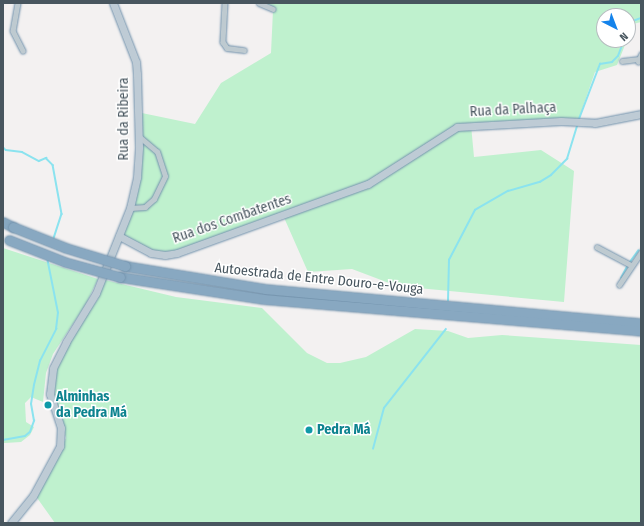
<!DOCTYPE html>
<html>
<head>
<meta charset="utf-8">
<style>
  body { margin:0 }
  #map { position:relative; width:644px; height:526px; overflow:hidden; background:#f3f1f1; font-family:"Fira Sans Condensed",sans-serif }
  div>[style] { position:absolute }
  .green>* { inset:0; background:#bff1ce }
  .stream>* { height:1.5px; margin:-0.75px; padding:0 0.75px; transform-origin:0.75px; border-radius:0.75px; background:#8be3ef }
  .roads { filter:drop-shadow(0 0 1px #7393ad) drop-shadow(0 0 1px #7393ad) }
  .street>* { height:4.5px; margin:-2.25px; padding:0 2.25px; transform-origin:2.25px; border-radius:2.25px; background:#becad0 }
  .secondary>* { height:7px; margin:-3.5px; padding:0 3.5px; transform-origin:3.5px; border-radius:3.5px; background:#becbd5 }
  .highway>* { height:9px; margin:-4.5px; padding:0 4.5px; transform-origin:4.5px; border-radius:4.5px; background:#88a8c1 }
  .bridges { filter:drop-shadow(0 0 1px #7393ad) drop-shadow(0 0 1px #7393ad) }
  .highway-bridge>* { height:9px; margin:-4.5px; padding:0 4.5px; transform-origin:4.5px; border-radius:4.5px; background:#88a8c1 }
  .dots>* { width:11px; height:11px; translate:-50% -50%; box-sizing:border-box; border:2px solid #fff; border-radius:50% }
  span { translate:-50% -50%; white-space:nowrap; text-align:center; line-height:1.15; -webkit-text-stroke:3px #fff; paint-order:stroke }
  .street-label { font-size:14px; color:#48565f }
  .culture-label { font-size:14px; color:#0d838f; font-weight:700 }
  .left { translate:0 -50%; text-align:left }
  .frame { position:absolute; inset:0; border:4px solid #48565f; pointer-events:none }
  .north { position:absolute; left:596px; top:8px; width:40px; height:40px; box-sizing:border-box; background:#fff; border:1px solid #b6bbbf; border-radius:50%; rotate:138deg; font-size:11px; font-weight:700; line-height:16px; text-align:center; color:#48565f }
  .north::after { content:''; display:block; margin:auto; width:14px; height:18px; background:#1483eb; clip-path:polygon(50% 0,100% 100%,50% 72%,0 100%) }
</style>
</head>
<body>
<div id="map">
  <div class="green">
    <div style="clip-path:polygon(259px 3px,641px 3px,641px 22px,633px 24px,628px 37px,628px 16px,604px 16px,604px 40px,627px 40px,617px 65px,595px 72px,578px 121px,471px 125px,474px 157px,541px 150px,574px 171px,564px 302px,397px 286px,352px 269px,308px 272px,282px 213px,165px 255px,119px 236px,137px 177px,137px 112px,195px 124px,221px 83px,271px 53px,273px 10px)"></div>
    <div style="clip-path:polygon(3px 248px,98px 279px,86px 304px,53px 354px,46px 373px,43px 402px,31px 397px,25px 403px,26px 422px,34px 427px,30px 435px,21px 442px,5px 443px,3px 443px)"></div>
    <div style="clip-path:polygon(105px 280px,176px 297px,262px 308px,307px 353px,327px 363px,340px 363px,366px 357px,415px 329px,448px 331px,468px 338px,502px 335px,641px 345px,641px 523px,55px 523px,35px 495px,66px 438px,54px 397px,56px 371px,77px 329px,98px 299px)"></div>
  </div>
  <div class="stream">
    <div style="left:628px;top:28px;width:9px;rotate:-54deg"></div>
    <div style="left:633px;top:21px;width:9px;rotate:-21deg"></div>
    <div style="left:579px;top:119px;width:59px;rotate:-69.1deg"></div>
    <div style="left:600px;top:64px;width:12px;rotate:-9deg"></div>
    <div style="left:612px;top:62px;width:8px;rotate:-45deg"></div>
    <div style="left:618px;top:56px;width:17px;rotate:-69deg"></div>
    <div style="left:3px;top:147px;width:4px;rotate:45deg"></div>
    <div style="left:6px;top:150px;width:16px;rotate:7deg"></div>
    <div style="left:22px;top:152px;width:19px;rotate:28deg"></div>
    <div style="left:39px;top:161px;width:8px;rotate:-23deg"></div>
    <div style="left:46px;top:158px;width:10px;rotate:45deg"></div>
    <div style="left:53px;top:165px;width:50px;rotate:79.6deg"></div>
    <div style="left:62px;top:214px;width:26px;rotate:108deg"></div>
    <div style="left:630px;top:262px;width:14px;rotate:-54deg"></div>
    <div style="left:621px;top:278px;width:15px;rotate:-62deg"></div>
    <div style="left:448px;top:301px;width:41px;rotate:-88.6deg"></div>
    <div style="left:449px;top:260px;width:56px;rotate:-62.5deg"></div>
    <div style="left:475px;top:210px;width:38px;rotate:-30deg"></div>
    <div style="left:508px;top:191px;width:33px;rotate:-16deg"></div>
    <div style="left:540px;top:182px;width:13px;rotate:-32deg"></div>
    <div style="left:551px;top:175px;width:23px;rotate:-45deg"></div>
    <div style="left:567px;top:159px;width:34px;rotate:-73deg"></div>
    <div style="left:3px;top:440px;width:22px;rotate:-10deg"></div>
    <div style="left:25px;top:436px;width:6px;rotate:-39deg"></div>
    <div style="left:30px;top:432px;width:12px;rotate:-70deg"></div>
    <div style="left:34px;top:421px;width:17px;rotate:-100deg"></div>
    <div style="left:31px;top:404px;width:19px;rotate:-81deg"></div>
    <div style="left:34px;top:385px;width:25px;rotate:-76deg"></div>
    <div style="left:40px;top:361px;width:36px;rotate:-63deg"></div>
    <div style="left:56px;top:329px;width:16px;rotate:-83deg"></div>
    <div style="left:58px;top:313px;width:56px;rotate:-101.3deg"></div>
    <div style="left:373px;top:449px;width:42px;rotate:-75deg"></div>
    <div style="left:384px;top:408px;width:100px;rotate:-51.9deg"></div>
  </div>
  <div class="roads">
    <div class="street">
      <div style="left:18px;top:3px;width:28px;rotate:100deg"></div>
      <div style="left:13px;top:31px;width:22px;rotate:63deg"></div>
      <div style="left:225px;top:3px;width:39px;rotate:93deg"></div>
      <div style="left:223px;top:42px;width:7px;rotate:56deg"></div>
      <div style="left:227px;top:48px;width:17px;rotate:7deg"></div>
      <div style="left:259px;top:3px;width:15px;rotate:23deg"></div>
      <div style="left:622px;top:61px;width:17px;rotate:-7deg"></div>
      <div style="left:638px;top:62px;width:8px;rotate:-67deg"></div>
      <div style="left:130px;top:208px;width:15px;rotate:-4deg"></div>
      <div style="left:145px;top:207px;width:12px;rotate:-42deg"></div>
      <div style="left:154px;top:199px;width:25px;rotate:-64deg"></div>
      <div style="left:165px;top:176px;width:25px;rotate:-108deg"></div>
      <div style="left:157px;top:152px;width:23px;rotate:-140deg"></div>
      <div style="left:597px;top:247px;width:38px;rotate:28deg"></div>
      <div style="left:619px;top:285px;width:40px;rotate:-56deg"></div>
    </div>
    <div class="secondary">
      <div style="left:119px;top:236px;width:36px;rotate:28deg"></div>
      <div style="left:151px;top:253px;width:14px;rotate:8deg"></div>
      <div style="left:165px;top:255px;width:12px;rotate:-9deg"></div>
      <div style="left:177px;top:253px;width:203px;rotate:-19.9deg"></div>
      <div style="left:368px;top:184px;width:106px;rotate:-32.6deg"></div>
      <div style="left:457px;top:127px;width:104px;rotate:-3.3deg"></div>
      <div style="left:561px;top:121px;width:34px;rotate:3deg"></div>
      <div style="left:595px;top:123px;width:47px;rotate:-11.1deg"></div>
      <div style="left:11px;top:523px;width:35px;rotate:-51deg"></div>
      <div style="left:33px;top:496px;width:57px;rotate:-61.6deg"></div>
      <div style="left:60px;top:446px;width:18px;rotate:-87deg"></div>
      <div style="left:61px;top:428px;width:36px;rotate:-108deg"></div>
      <div style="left:50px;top:394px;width:26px;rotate:-83deg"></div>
      <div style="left:53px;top:368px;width:29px;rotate:-63deg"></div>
      <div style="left:66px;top:342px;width:57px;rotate:-58.5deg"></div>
      <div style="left:96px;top:293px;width:92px;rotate:-68.2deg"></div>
      <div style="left:130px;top:208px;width:32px;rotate:-77deg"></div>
      <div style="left:137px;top:177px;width:30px;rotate:-86deg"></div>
      <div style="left:139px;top:147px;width:73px;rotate:-91.6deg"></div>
      <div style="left:137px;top:74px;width:12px;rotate:-95deg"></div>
      <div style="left:136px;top:62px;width:63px;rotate:-111.3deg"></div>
    </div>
    <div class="highway">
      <div style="left:3px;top:222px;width:11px;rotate:27deg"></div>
      <div style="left:125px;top:266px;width:142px;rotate:9.3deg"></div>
      <div style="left:265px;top:289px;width:378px;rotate:5.2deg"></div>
      <div style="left:120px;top:277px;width:145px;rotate:8.7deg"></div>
      <div style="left:263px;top:299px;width:379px;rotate:4.8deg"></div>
    </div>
  </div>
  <div class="bridges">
    <div class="highway-bridge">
      <div style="left:13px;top:227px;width:57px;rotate:21.6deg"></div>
      <div style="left:66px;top:248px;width:62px;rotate:17deg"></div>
      <div style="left:9px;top:240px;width:60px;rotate:21.4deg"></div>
      <div style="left:65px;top:262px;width:57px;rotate:15.3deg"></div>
    </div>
  </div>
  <div class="dots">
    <div style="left:48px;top:405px;background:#0f9aa8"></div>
    <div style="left:309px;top:430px;background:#0f9aa8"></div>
  </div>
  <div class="street-label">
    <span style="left:513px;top:110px;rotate:-3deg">Rua da Palhaça</span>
    <span style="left:124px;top:119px;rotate:-90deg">Rua da Ribeira</span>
    <span style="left:232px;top:219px;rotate:-19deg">Rua dos Combatentes</span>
    <span style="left:319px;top:279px;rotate:6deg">Autoestrada de Entre Douro-e-Vouga</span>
  </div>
  <div class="culture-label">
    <span class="left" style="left:56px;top:405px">Alminhas<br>da Pedra Má</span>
    <span class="left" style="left:317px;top:430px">Pedra Má</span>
  </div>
  <div class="frame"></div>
  <div class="north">N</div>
</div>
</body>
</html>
